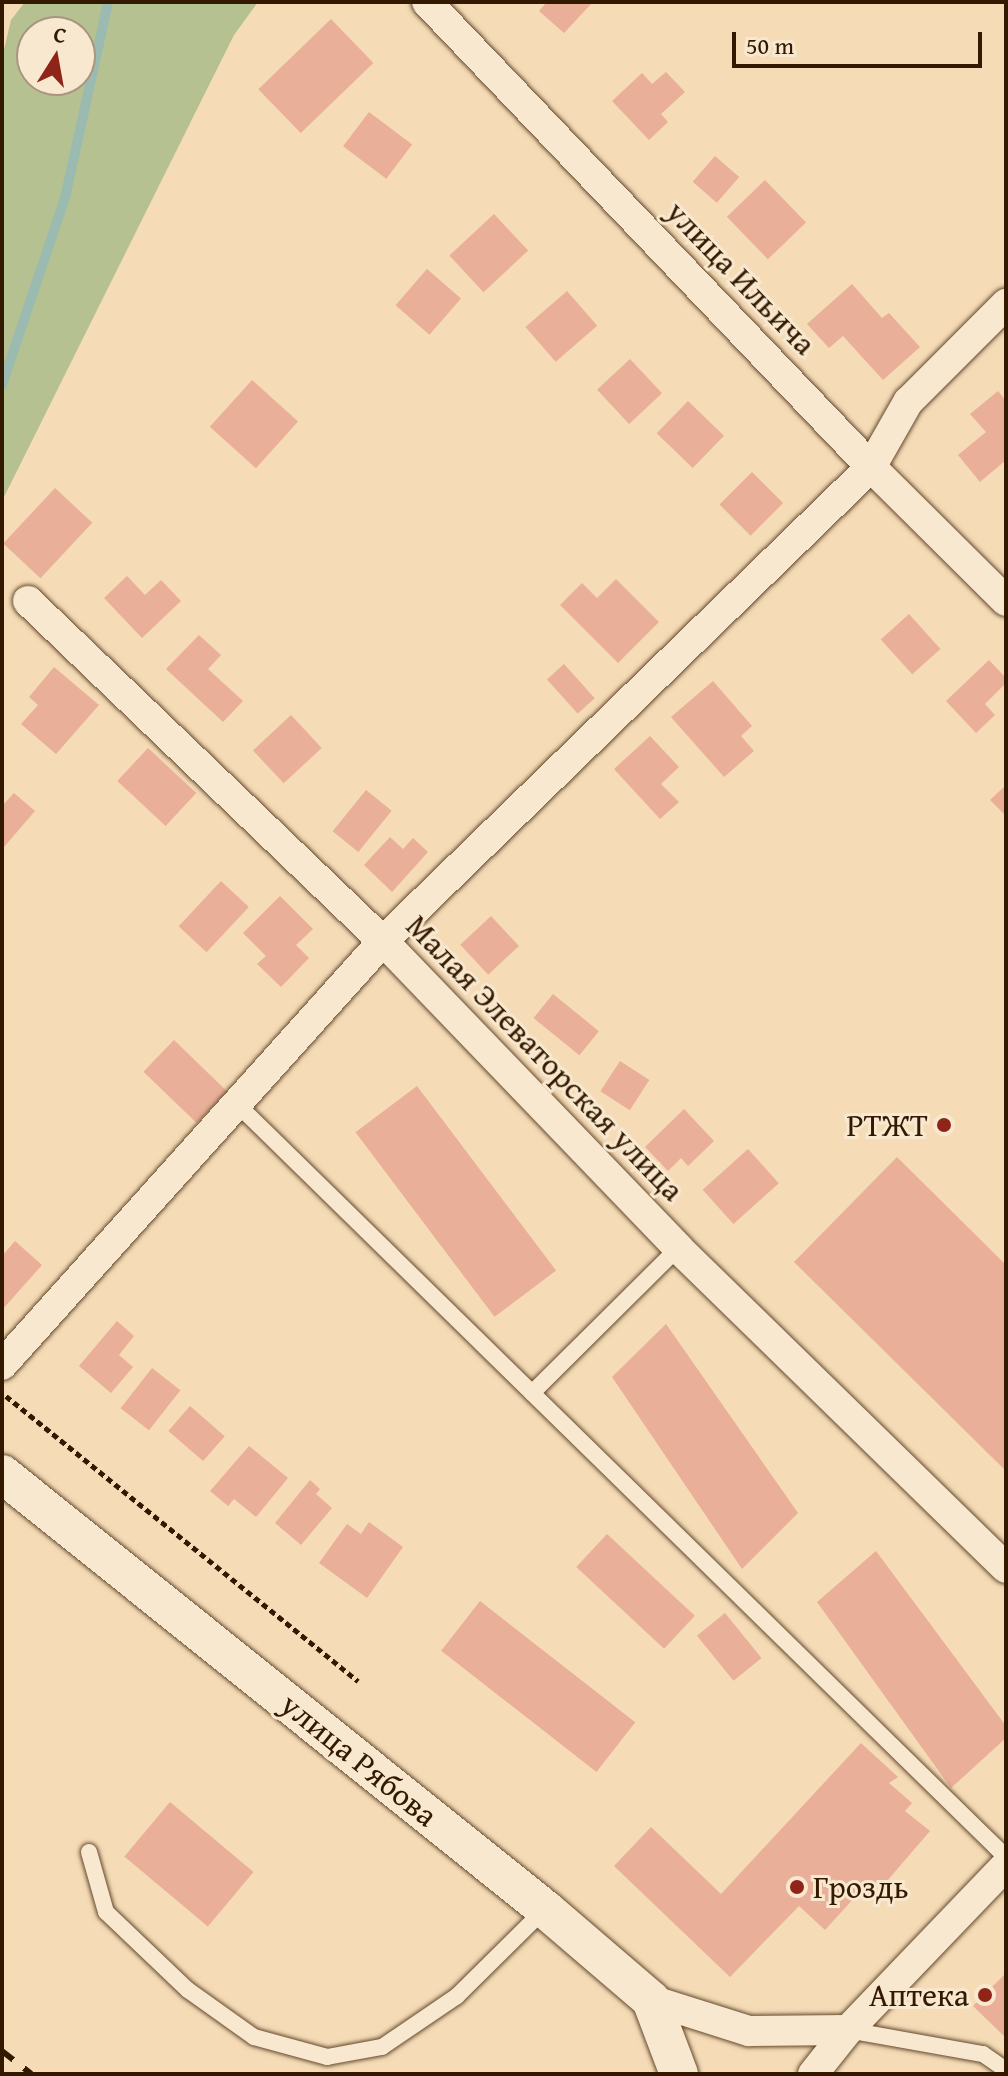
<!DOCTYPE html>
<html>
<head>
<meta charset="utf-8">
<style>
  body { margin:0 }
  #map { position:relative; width:1008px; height:2076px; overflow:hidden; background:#f5dbb6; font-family:"Gentium Book Plus",serif }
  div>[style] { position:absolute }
  .green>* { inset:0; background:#b6c192 }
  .stream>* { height:10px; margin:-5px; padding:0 5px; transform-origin:5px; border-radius:5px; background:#9cbbb0 }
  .building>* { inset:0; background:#eaaf98; transform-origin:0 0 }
  .path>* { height:5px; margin-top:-2.5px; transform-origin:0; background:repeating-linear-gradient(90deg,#331900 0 6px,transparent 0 10px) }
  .roads { filter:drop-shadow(0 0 2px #644a2e) drop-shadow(0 0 2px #644a2e) }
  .service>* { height:16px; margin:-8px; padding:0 8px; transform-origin:8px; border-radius:8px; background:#f8e8d0 }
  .minor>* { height:30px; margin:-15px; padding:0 15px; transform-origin:15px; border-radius:15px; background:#f8e8d0 }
  .tertiary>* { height:38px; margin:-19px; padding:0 19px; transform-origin:19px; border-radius:19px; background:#f8e8d0 }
  .rail>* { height:6px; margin-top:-3px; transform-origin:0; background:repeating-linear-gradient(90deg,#331900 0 14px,transparent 0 28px) }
  .dots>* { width:22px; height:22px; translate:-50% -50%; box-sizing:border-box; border:4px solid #f8e8d0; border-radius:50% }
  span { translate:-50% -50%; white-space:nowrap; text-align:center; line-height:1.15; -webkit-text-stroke:6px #f8e8d0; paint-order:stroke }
  .street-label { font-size:32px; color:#331900 }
  .poi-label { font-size:32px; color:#331900 }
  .right { translate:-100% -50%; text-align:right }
  .left { translate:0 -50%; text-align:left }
  .frame { position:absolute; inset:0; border:4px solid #331900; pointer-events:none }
  .north { position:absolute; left:16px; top:16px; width:80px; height:80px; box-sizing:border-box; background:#f8e8d0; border:2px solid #a9957d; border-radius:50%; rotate:11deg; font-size:22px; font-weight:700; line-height:32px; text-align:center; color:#331900 }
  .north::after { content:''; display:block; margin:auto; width:28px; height:36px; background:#8f2418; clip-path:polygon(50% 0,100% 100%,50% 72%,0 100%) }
  .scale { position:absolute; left:732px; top:32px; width:250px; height:36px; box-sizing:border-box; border:4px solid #331900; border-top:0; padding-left:10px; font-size:24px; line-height:28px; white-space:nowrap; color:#331900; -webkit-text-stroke:6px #f8e8d0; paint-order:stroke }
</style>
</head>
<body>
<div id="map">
  <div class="green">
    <div style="clip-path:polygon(evenodd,25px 2px,258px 2px,234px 35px,2px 501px,2px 58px,11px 20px,25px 2px,32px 32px,80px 32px,80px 80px,32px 80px,32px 32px)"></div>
  </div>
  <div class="stream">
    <div style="left:2px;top:385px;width:197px;rotate:-71.4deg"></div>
    <div style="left:65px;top:198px;width:201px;rotate:-77.6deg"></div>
  </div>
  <div class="building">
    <div style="clip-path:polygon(547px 2px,593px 2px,564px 33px,539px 11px)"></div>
    <div style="left:331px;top:19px;width:61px;height:101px;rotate:46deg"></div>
    <div style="clip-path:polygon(666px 72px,685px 92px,661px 114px,668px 122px,649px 140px,612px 101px,642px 73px,652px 84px)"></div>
    <div style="left:369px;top:112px;width:54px;height:43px;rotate:37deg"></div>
    <div style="left:715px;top:156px;width:32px;height:34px;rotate:41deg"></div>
    <div style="left:765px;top:180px;width:59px;height:53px;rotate:46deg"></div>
    <div style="left:494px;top:214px;width:50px;height:61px;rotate:47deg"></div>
    <div style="left:427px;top:269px;width:45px;height:48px;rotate:41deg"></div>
    <div style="clip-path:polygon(852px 284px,882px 318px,889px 313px,920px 347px,883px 380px,843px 336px,829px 348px,807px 324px)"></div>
    <div style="left:567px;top:291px;width:46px;height:55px;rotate:49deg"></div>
    <div style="left:630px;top:359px;width:47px;height:45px;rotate:47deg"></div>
    <div style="left:252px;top:380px;width:62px;height:63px;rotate:42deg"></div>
    <div style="clip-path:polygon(998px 391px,1006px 401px,1006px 460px,980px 482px,958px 455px,986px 432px,970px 414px)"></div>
    <div style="left:688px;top:401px;width:50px;height:45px;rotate:44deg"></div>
    <div style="left:752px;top:472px;width:44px;height:46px;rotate:45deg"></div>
    <div style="left:55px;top:488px;width:51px;height:76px;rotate:43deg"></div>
    <div style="clip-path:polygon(127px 576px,145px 595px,161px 580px,181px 601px,142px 638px,104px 598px)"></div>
    <div style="clip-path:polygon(616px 579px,659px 622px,618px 663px,560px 605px,582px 583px,597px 598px)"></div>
    <div style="left:909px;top:614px;width:47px;height:38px;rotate:48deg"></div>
    <div style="clip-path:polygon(199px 635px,221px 655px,208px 669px,243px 701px,223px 722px,166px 669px)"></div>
    <div style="clip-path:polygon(989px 660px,1006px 678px,1006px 683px,985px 704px,995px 715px,976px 733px,946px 701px)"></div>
    <div style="left:564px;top:664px;width:46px;height:23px;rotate:48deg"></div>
    <div style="clip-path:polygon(54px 667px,99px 705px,56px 754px,21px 724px,38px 705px,29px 697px)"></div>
    <div style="clip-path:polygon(713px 681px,752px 726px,741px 736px,754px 751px,724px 777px,671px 717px)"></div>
    <div style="left:291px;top:715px;width:45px;height:52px;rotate:47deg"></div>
    <div style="clip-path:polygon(650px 736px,679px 767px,661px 784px,679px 802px,660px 819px,614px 769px)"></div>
    <div style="left:148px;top:748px;width:66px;height:45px;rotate:43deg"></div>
    <div style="clip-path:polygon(1006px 785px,1006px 816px,990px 800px)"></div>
    <div style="left:366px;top:790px;width:33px;height:53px;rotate:39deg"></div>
    <div style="clip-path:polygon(14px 793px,35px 811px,4px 847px,2px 806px)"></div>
    <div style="clip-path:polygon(390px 837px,403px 849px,413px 838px,428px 852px,392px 892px,364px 865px)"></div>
    <div style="left:221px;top:881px;width:38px;height:62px;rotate:43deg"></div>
    <div style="clip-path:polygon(280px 896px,313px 929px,296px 945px,309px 958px,281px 987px,257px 964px,266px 956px,243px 933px)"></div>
    <div style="left:491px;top:916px;width:41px;height:42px;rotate:47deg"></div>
    <div style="left:553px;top:994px;width:59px;height:31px;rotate:39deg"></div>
    <div style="left:174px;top:1040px;width:74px;height:44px;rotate:44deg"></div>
    <div style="left:620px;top:1061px;width:35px;height:36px;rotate:33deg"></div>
    <div style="left:417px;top:1086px;width:231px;height:77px;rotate:53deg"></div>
    <div style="clip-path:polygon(684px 1109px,714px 1141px,688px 1166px,681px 1158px,668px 1171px,645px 1147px)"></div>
    <div style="left:748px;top:1149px;width:46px;height:61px;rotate:48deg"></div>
    <div style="clip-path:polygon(897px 1157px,1006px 1265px,1006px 1471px,794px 1262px)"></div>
    <div style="clip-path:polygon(15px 1241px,42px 1265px,2px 1310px,2px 1256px)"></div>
    <div style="clip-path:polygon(117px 1321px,134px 1336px,119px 1355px,133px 1367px,111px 1393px,79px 1366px)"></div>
    <div style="clip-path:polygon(666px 1324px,798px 1513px,742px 1569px,612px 1377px)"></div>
    <div style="left:152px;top:1368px;width:36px;height:51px;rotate:38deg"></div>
    <div style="left:190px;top:1406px;width:46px;height:33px;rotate:41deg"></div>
    <div style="clip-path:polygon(249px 1446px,288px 1478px,256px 1517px,234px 1499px,228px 1506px,210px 1491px)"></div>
    <div style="clip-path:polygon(310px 1480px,320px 1489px,316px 1494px,332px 1508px,301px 1545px,275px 1523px)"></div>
    <div style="clip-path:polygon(369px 1522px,403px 1547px,367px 1598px,319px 1563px,347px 1524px,361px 1534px)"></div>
    <div style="left:607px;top:1534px;width:120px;height:45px;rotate:43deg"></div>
    <div style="clip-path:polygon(876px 1551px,1006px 1726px,1006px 1738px,951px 1788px,817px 1602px)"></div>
    <div style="left:480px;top:1601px;width:197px;height:63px;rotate:38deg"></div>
    <div style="left:725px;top:1613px;width:58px;height:36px;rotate:51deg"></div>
    <div style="clip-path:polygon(861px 1743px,898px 1777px,889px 1783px,912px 1803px,905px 1811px,930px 1831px,887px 1881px,865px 1886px,825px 1930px,799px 1906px,730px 1977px,614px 1866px,651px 1827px,721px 1894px)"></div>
    <div style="left:170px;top:1802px;width:109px;height:71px;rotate:40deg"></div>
    <div style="clip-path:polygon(1006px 1973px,1006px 2038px,973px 2006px)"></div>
  </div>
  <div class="path">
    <div style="left:6px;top:1396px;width:453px;rotate:39deg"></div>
  </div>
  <div class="roads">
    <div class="service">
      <div style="left:237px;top:1104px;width:1076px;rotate:44.4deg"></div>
      <div style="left:532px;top:1393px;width:206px;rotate:-44.8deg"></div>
      <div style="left:89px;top:1852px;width:62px;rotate:74.2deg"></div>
      <div style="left:106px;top:1912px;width:113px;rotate:43.6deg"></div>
      <div style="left:188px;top:1990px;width:81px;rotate:35.5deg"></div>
      <div style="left:254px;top:2037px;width:76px;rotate:15.3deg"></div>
      <div style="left:327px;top:2057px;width:56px;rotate:-10.3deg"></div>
      <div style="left:382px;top:2047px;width:91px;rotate:-34.2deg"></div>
      <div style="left:457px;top:1996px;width:124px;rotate:-44.7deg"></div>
      <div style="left:848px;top:2030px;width:137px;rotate:10.1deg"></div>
      <div style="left:983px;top:2054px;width:28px;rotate:35deg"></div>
    </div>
    <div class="minor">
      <div style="left:427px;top:2px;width:643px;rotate:46.32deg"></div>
      <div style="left:871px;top:467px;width:190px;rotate:44.8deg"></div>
      <div style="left:28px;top:601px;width:492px;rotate:43.8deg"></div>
      <div style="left:383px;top:941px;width:426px;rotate:46.1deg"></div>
      <div style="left:678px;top:1248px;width:458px;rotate:44.3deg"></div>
      <div style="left:2px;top:1365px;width:570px;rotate:-48.06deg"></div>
      <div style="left:383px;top:941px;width:680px;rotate:-44.17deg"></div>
      <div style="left:871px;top:467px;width:75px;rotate:-60.4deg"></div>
      <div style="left:908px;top:402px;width:139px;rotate:-45deg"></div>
      <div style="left:651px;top:2000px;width:103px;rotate:17.6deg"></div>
      <div style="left:749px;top:2031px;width:99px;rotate:-0.6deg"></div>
      <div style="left:813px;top:2074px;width:56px;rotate:-51.5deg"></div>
      <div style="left:848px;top:2030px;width:228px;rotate:-46.2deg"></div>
    </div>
    <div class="tertiary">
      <div style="left:2px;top:1474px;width:696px;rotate:38.7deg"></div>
      <div style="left:545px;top:1909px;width:140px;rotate:40.6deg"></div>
      <div style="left:651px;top:2000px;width:79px;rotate:69.3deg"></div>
    </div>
  </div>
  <div class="rail">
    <div style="left:2px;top:2051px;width:37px;rotate:38deg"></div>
  </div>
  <div class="dots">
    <div style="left:944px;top:1125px;background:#8f2418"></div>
    <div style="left:797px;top:1887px;background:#8f2418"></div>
    <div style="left:985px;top:1995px;background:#8f2418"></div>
  </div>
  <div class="street-label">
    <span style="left:741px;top:278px;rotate:46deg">улица Ильича</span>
    <span style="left:545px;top:1058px;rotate:46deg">Малая Элеваторская улица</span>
    <span style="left:359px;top:1760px;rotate:39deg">улица Рябова</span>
  </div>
  <div class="poi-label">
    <span class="right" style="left:928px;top:1125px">РТЖТ</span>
    <span class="left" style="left:813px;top:1887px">Гроздь</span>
    <span class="right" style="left:969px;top:1995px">Аптека</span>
  </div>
  <div class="frame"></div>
  <div class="north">С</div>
  <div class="scale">50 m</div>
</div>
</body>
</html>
